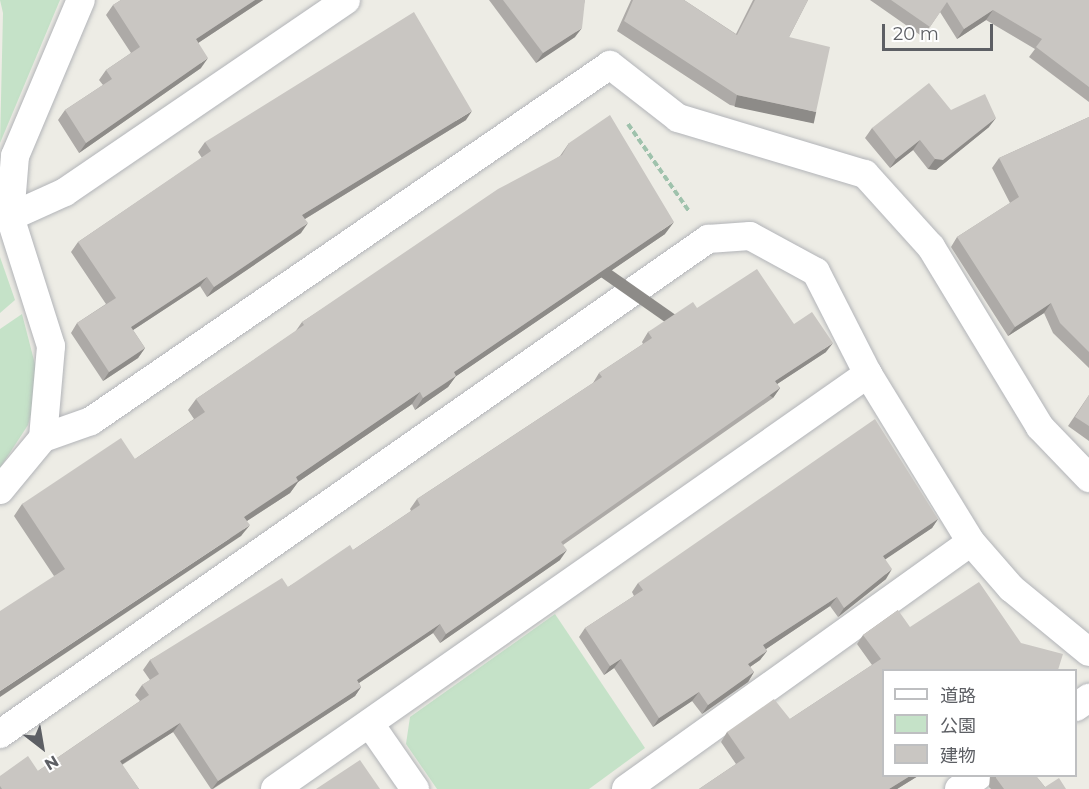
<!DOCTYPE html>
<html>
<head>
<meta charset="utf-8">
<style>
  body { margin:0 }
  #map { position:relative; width:1089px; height:789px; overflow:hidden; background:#edece5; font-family:Montserrat,"Noto Sans JP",sans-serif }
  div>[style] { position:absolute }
  .green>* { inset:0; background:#c5e2c8 }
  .path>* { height:4px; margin-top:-2px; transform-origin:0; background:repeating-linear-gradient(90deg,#9fc2ac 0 6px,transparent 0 9px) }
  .roads { filter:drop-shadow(0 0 2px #b2b4b8) drop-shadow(0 0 2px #b2b4b8) }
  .street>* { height:28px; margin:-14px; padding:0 14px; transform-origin:14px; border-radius:14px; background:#fff }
  .wall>* { inset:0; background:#adaaa7 }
  .shaded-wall>* { inset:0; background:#8d8b88; transform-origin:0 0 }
  .building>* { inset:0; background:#c9c6c2 }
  span { translate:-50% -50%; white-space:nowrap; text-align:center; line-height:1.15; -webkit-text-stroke:4.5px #fff; paint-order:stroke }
  .legend { position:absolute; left:882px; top:669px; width:195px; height:108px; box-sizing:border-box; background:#fff; border:2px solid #bebfc1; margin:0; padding:8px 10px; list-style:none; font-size:18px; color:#5d5f64 }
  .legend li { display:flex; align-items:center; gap:12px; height:30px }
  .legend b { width:30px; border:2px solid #bebfc1 }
  .north { position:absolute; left:12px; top:717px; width:60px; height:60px; -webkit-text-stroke:4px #fff; paint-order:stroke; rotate:149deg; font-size:16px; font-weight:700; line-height:24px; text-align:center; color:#5d5f64 }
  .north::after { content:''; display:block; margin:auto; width:21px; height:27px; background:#5d5f64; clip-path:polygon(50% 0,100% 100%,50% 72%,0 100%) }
  .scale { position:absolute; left:882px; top:24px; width:111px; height:27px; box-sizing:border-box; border:3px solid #5d5f64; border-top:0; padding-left:8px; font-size:18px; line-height:21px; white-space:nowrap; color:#5d5f64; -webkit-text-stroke:4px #fff; paint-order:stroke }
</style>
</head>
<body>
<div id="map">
  <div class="green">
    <div style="clip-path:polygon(0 0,60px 0,0 143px,3px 13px)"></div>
    <div style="clip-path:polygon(0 257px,15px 300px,0 313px)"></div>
    <div style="clip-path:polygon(22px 314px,36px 368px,35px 399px,28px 425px,0 468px,0 329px)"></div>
    <div style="clip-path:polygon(555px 614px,645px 748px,589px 789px,437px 789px,406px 744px,410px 717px)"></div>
  </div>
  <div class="path">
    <div style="left:628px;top:124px;width:106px;rotate:55deg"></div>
  </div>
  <div class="roads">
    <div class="street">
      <div style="left:10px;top:217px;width:60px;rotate:-24.4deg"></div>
      <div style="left:65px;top:192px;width:340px;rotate:-34.3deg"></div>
      <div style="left:43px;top:438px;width:92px;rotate:-85deg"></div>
      <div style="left:51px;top:346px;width:135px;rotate:-107.6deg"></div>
      <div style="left:10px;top:217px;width:61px;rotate:-85.3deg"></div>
      <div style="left:15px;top:156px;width:169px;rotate:-67.1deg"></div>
      <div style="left:0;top:490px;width:67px;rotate:-50.4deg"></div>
      <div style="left:43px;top:438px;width:51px;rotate:-19.5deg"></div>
      <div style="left:91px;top:421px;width:629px;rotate:-34.45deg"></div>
      <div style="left:610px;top:65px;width:86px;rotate:37.9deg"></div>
      <div style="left:678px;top:118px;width:195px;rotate:16.7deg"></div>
      <div style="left:865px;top:174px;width:98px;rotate:47.9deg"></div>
      <div style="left:931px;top:247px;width:210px;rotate:58.8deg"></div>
      <div style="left:1040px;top:427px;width:71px;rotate:46.1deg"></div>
      <div style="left:1076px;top:707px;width:16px;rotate:-35deg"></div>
      <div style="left:370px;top:724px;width:79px;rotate:55.3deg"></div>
      <div style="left:0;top:734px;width:864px;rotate:-34.96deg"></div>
      <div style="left:708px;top:239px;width:42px;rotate:-4.1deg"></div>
      <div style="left:750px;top:236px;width:75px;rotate:28.6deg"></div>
      <div style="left:816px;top:272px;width:114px;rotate:63deg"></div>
      <div style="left:868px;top:374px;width:197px;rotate:58.5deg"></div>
      <div style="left:971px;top:542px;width:61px;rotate:49deg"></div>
      <div style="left:1011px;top:588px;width:101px;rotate:39.4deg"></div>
      <div style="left:275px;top:789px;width:724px;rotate:-34.99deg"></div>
      <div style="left:626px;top:789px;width:424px;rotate:-35.6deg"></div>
      <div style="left:959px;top:789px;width:23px;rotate:-34deg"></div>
    </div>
  </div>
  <div class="wall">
    <div style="clip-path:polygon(121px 0,263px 0,198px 43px,201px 68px,79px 153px,58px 120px,65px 110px,103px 85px,99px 80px,106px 70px,131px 53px,106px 15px,113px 5px)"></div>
    <div style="clip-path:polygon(489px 0,585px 0,575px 37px,536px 63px)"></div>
    <div style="clip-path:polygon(631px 0,684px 0,736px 34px,753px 0,808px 0,789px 37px,809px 122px,730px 105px,617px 31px)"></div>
    <div style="clip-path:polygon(870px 0,1089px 0,1089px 102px,1029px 57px,1035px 49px,986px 20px,957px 39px,940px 12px,923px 37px)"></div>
    <div style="clip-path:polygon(951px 110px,989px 127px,936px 170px,928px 169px,913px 150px,890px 168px,865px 138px,872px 128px)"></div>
    <div style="clip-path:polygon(1089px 117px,1089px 368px,1053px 333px,1044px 313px,1008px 336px,951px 247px,957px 237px,1010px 203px,992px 168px,999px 158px)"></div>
    <div style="clip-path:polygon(466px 120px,305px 219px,301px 233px,207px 297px,200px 286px,133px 330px,145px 348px,138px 358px,103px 381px,71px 333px,77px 323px,106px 304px,71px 252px,78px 242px,202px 158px,198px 152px,205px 142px)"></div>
    <div style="clip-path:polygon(569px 143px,665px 234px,456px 376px,448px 387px,415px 410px,412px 404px,298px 482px,290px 493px,247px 521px,241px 536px,54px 576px,14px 516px,22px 504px,135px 459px,194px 419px,188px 410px,196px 399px,295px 332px,302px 322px,560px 156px)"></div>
    <div style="clip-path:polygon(697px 308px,794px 324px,826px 352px,777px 384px,780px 388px,773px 398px,563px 545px,560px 560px,440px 643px,433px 633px,359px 683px,361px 687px,355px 696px,213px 789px,211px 789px,173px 732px,122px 765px,139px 789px,0 789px,0 776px,38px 771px,140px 701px,135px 695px,142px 685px,150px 680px,143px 670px,150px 660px,288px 587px,353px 550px,411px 511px,410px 509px,417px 499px,593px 383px,599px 373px,643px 344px,642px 342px,648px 332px)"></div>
    <div style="clip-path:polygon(1089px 395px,1089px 441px,1068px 426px)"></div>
    <div style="clip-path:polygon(938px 519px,932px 528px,885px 559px,886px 579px,838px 617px,830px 606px,766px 649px,767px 651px,760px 660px,750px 667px,754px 672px,748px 682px,702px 714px,692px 701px,653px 727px,614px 668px,604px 675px,579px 637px,585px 628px,634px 596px,632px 592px,638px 583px)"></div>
    <div style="clip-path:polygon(898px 610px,884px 670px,884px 776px,918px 776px,897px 789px,699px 789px,736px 764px,721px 742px,727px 732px,790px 719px,872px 665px,857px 644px,863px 635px)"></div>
    <div style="clip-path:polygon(990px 776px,1036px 776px,1045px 787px,1066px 789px,991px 789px,989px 787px)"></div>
  </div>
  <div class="shaded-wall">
    <div style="clip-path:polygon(255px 0,263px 0,189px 49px,196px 39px)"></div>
    <div style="clip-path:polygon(993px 10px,986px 20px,957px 39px,964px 29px)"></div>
    <div style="clip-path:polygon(582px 28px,575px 37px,536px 63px,543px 53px)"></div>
    <div style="clip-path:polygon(208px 58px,201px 68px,79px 153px,86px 143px)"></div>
    <div style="left:737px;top:95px;width:81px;height:12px;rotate:12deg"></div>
    <div style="clip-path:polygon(472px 111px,466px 120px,295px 225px,302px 215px)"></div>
    <div style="clip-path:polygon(996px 118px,989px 127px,936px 170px,928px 169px,935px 159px)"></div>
    <div style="clip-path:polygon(920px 140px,913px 150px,890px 168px,896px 159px)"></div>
    <div style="clip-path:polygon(674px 222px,665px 234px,452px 379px,456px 376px,448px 387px,415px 410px,423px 398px,454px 372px)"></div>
    <div style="clip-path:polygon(308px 223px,301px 233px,207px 297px,214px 287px)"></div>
    <div style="clip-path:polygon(207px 277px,200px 286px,124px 336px,131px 327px)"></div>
    <div style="clip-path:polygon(1051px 303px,1044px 313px,1008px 336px,1015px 327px)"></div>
    <div style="clip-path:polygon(833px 343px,826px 352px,768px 390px,775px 381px)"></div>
    <div style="clip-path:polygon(145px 348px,138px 358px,103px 381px,109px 372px)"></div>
    <div style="left:780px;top:388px;width:12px;height:268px;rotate:125deg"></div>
    <div style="clip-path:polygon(420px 392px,412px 404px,298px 482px,290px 493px,236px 528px,244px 517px,296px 477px)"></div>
    <div style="clip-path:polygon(938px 519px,932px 528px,877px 565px,883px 556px)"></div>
    <div style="clip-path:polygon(250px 525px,241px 536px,0 697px,0 691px)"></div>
    <div style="clip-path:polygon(567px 550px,560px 560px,440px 643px,446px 634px)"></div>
    <div style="clip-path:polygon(892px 569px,886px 579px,838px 617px,844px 608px)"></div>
    <div style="clip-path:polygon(837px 597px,830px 606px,757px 655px,763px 645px)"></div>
    <div style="clip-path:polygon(440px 624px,433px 633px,350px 689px,357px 680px)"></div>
    <div style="clip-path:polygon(767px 651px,760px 660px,741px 673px,748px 664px)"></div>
    <div style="clip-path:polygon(621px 659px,614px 668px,604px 675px,610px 666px)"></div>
    <div style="clip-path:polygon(754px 672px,748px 682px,702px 714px,708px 705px)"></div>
    <div style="clip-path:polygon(361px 687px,355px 696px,212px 789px,218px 781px)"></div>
    <div style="clip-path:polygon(699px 692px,692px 701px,653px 727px,659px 718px)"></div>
    <div style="clip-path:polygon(180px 723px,173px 732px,113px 770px,120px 761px)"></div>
    <div style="clip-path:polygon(910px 776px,918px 776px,897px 789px,889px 789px)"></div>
  </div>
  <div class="building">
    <div style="clip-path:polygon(121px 0,255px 0,196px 39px,208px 58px,86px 143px,65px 110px,112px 79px,106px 70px,140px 47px,113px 5px)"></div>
    <div style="clip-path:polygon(503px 0,585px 0,582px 28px,543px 53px)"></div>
    <div style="clip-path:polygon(633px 0,684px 0,737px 35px,755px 0,808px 0,789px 37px,830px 47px,816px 112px,737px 95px,624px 21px)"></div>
    <div style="clip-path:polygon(891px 0,1089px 0,1089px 87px,1036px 47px,1042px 39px,993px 10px,964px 29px,947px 2px,930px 27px)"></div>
    <div style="clip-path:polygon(414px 12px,472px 111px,302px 215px,308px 223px,214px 287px,207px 277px,131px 327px,145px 348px,109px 372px,77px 323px,116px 298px,78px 242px,211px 151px,205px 142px)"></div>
    <div style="clip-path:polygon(929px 83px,951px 110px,985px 94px,996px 118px,943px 160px,935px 159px,920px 140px,896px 159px,872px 128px)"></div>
    <div style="clip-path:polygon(610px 115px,674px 222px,454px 372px,456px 376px,423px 398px,420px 392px,296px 477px,298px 481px,244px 517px,250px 525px,0 691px,0 611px,65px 569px,22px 504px,121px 438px,135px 459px,205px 412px,196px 399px,304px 325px,302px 322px,498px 189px,562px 155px,569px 143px)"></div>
    <div style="clip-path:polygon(1089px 117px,1089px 352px,1060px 323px,1051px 303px,1015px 327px,957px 237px,1019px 197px,999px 158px)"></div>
    <div style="clip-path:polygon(757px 269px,794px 324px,812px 312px,833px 343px,775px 381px,780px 388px,561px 542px,567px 550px,446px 634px,440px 624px,357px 680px,361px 687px,218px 781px,180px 723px,120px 761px,139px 789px,2px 789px,0 786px,0 776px,28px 756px,38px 771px,149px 695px,142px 685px,159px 674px,150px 660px,282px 578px,288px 587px,350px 545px,353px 550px,420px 505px,417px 499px,602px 377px,599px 373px,652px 338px,648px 332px,693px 302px,697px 308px)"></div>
    <div style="clip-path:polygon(1089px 395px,1089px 426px,1075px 417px)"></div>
    <div style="clip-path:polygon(875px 419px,938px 519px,883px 556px,892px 569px,844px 608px,837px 597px,763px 645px,767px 651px,748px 664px,754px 672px,708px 705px,699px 692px,659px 718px,621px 659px,610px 666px,585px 628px,643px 590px,638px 583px)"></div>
    <div style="clip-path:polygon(979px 582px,1021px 643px,1063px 654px,1058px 670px,981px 670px,977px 669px,978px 670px,884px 670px,884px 776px,910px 776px,889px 789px,699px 789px,745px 758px,727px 732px,774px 699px,790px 719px,881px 659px,863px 635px,898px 610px,910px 627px)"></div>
    <div style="clip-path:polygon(360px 760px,380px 789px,316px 789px)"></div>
    <div style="clip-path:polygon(996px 776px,1036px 776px,1045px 787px,1059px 778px,1066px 789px,1004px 789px,996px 778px)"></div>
  </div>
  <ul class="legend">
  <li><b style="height:8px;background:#fff"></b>道路</li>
  <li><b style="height:16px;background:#c5e2c8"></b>公園</li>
  <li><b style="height:16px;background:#c9c6c2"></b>建物</li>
  </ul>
  <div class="north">N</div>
  <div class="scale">20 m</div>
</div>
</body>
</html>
